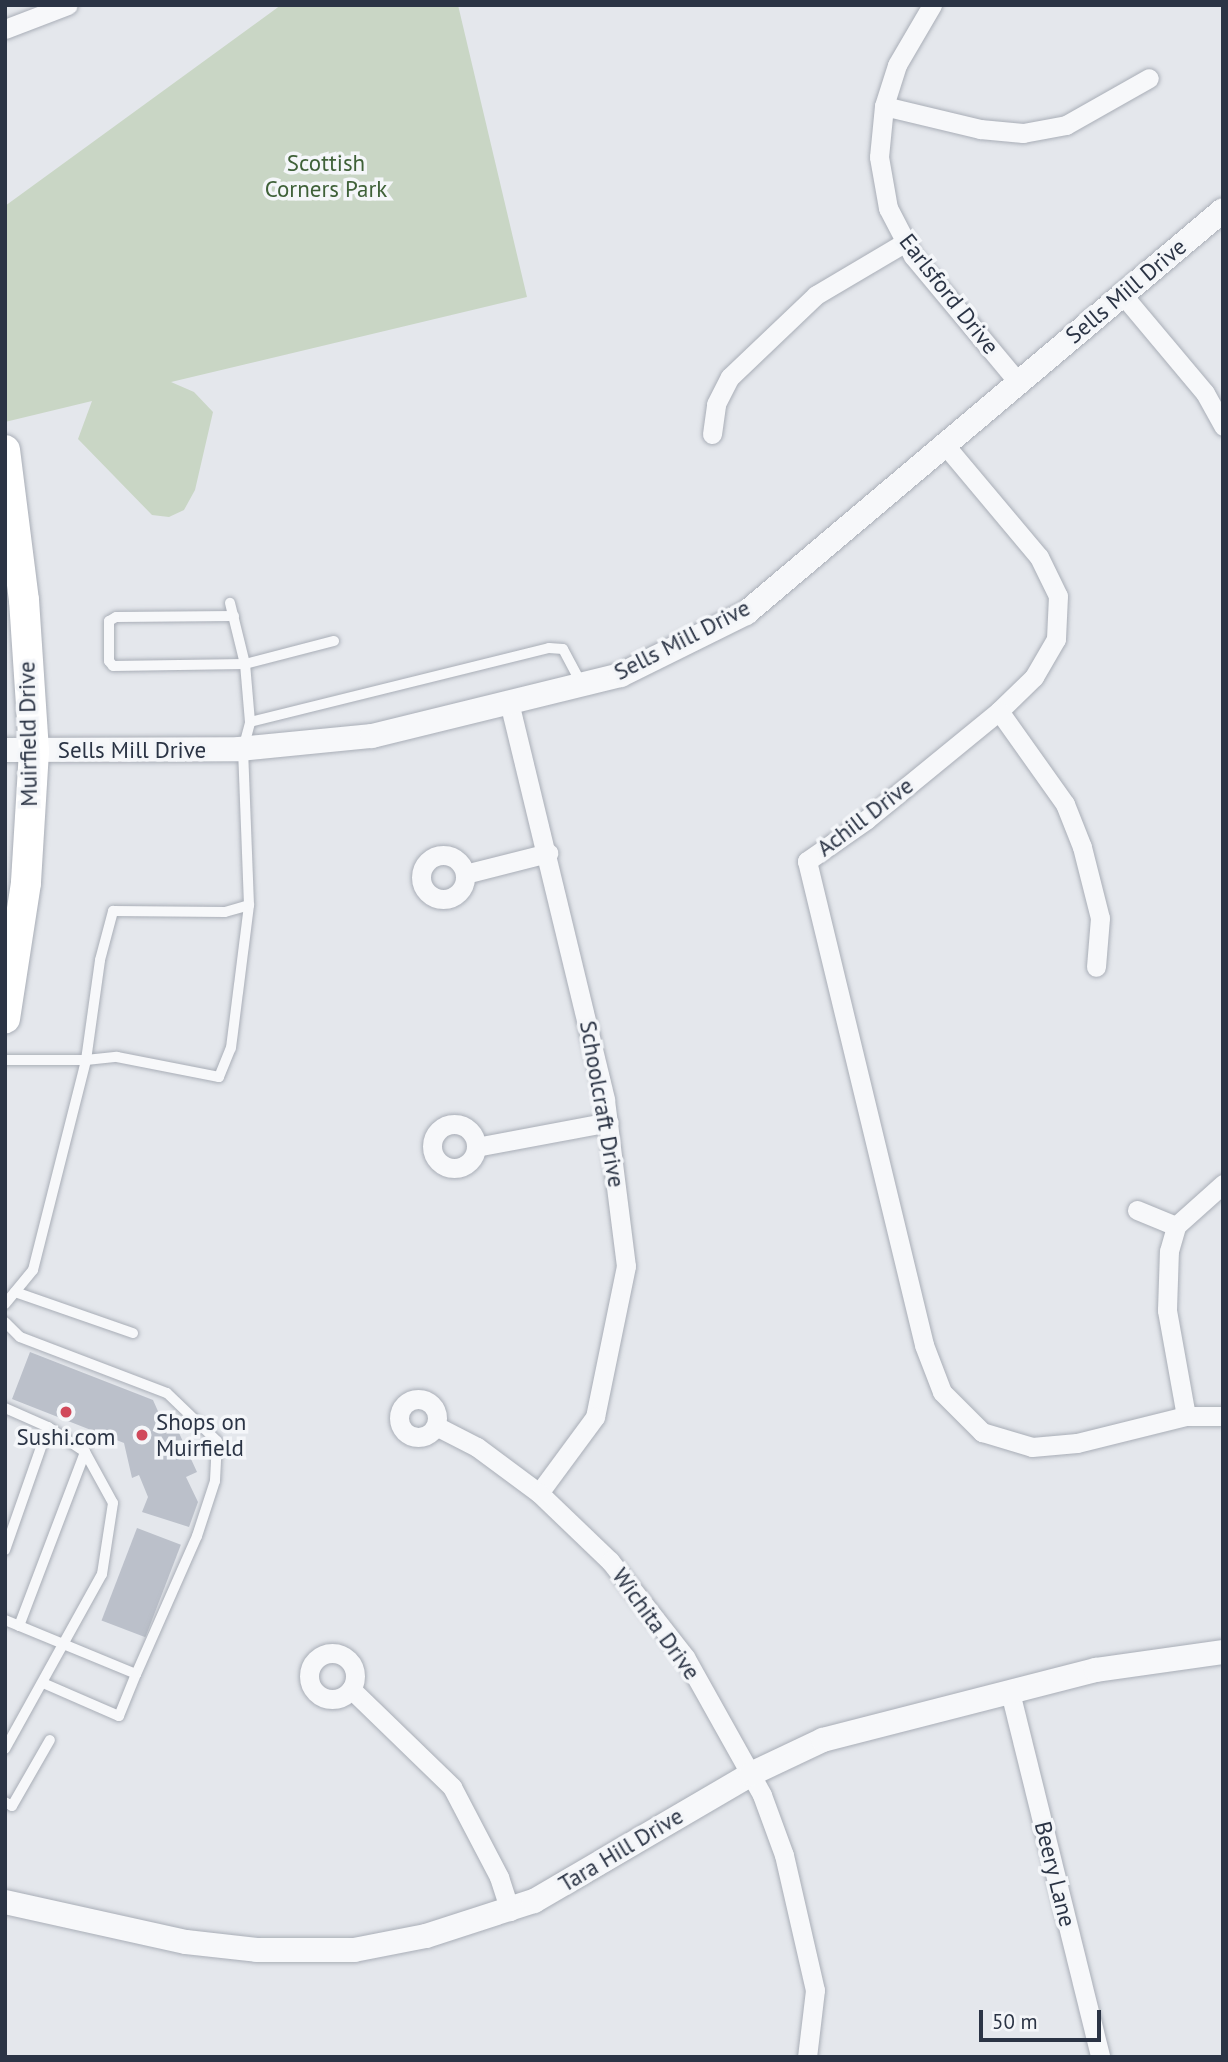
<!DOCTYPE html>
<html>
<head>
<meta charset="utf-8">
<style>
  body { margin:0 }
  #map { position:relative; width:1228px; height:2062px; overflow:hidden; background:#e4e7ec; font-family:"PT Sans",sans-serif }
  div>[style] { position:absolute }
  .green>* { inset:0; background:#c9d6c5 }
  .building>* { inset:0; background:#bbc0ca; transform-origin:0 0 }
  .roads { filter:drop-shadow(0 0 2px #a9aeb7) drop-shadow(0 0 2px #a9aeb7) }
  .service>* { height:10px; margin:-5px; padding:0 5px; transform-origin:5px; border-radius:5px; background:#f7f8fa }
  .minor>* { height:19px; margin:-9.5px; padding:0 9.5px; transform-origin:9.5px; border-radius:9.5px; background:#f7f8fa }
  .minor>.ring { margin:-9.5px; padding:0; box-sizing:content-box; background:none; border:19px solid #f7f8fa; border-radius:50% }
  .tertiary>* { height:24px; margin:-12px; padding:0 12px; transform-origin:12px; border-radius:12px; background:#f7f8fa }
  .primary>* { height:30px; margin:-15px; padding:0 15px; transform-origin:15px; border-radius:15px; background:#fff }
  .dots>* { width:19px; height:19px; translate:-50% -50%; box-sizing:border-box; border:4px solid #f4f6f9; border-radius:50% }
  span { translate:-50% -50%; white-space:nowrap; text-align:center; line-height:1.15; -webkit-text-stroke:7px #f4f6f9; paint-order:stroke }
  .park-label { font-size:23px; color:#3f6138 }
  .street-label { font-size:23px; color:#2b3445 }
  .poi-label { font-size:23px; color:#2b3445 }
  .left { translate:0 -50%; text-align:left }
  .frame { position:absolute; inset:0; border:7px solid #2b3445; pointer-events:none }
  .scale { position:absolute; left:979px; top:2010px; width:122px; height:32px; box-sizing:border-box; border:4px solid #2b3445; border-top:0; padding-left:9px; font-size:21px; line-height:24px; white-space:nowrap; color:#2b3445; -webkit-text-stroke:5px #f4f6f9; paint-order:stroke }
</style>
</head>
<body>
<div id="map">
  <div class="green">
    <div style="clip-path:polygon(281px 5px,458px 5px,527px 297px,171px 382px,194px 392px,213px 412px,195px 490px,184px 510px,169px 517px,152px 515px,78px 439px,92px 401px,5px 422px,5px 206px)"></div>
  </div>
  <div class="building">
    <div style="clip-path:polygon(30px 1352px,153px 1400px,165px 1427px,174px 1422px,197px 1472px,186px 1477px,198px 1502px,189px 1527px,142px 1512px,148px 1497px,139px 1475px,132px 1478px,124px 1443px,12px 1399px)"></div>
    <div style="left:137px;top:1528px;width:47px;height:99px;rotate:21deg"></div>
  </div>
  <div class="roads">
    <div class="service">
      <div style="left:234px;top:616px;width:118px;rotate:179.5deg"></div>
      <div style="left:116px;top:617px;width:8px;rotate:150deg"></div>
      <div style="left:109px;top:621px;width:40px;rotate:90deg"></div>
      <div style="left:109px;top:661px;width:6px;rotate:51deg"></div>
      <div style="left:113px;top:666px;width:132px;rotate:-0.9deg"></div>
      <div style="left:245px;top:664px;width:92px;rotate:-14.5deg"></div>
      <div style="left:250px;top:722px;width:308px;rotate:-13.9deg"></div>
      <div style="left:549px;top:648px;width:14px;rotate:4deg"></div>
      <div style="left:563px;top:649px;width:40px;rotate:62deg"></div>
      <div style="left:5px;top:1060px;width:81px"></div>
      <div style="left:86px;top:1060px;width:101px;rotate:-82deg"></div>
      <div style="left:100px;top:960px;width:51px;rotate:-75.1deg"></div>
      <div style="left:113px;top:911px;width:112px;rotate:0.5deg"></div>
      <div style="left:225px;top:912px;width:25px;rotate:-16deg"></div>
      <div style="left:249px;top:905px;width:156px;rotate:-92.2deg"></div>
      <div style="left:243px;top:749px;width:28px;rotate:-75deg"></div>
      <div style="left:250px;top:722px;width:58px;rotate:-94.9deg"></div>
      <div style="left:245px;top:664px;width:63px;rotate:-103.8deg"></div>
      <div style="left:15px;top:1292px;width:125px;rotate:19.2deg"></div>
      <div style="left:5px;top:1304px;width:44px;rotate:-50.5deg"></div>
      <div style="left:33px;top:1270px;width:217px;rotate:-75.8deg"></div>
      <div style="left:86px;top:1060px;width:31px;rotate:-6deg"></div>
      <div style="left:117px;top:1057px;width:104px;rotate:11.1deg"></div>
      <div style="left:219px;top:1077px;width:31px;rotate:-68deg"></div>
      <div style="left:231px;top:1048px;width:144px;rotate:-82.8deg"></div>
      <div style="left:5px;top:1322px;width:21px;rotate:45deg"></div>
      <div style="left:20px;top:1337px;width:157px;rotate:20.9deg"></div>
      <div style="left:167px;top:1393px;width:69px;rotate:43.8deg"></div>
      <div style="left:217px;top:1441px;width:40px;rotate:92.9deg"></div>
      <div style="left:215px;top:1481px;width:58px;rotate:108.1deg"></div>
      <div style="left:197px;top:1536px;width:151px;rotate:113.8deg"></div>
      <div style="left:136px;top:1674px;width:142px;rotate:-157.6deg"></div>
      <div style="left:5px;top:1408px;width:47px;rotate:23.8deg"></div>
      <div style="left:48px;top:1427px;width:45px;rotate:34deg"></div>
      <div style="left:85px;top:1452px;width:58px;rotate:61.2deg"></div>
      <div style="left:113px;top:1503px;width:72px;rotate:98.8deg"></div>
      <div style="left:102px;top:1574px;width:200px;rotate:119deg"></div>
      <div style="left:5px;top:1550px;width:130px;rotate:-70.7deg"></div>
      <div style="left:19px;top:1626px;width:186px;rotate:-69.2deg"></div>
      <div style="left:43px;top:1683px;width:83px;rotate:23.5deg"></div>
      <div style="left:119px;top:1716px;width:45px;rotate:-68deg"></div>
      <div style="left:5px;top:1802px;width:8px;rotate:30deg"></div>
      <div style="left:12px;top:1806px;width:76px;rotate:-60.1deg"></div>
    </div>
    <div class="minor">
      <div style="left:932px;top:5px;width:69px;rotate:120.3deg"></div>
      <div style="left:897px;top:65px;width:43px;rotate:107.6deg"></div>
      <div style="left:884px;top:106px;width:51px;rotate:95.6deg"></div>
      <div style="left:879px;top:157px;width:52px;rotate:80deg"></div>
      <div style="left:888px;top:208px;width:54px;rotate:62.5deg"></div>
      <div style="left:913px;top:256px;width:163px;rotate:50.2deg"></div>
      <div style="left:5px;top:29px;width:67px;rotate:-20.9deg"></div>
      <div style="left:884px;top:106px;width:99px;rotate:13.5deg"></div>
      <div style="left:980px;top:129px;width:43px;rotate:5.3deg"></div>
      <div style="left:1023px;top:133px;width:44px;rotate:-10.5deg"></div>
      <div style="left:1066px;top:125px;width:95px;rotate:-29.5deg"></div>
      <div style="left:1122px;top:294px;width:129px;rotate:50deg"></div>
      <div style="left:1205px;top:393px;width:38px;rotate:61deg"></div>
      <div style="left:712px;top:434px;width:30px;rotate:-82deg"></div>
      <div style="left:716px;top:404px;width:30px;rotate:-63deg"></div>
      <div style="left:730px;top:377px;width:119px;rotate:-43.6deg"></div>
      <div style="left:816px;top:295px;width:102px;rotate:-30.6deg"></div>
      <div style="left:945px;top:445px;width:146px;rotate:50deg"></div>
      <div style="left:1039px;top:557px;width:43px;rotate:64deg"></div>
      <div style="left:1058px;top:596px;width:43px;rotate:92.7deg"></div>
      <div style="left:1056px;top:639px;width:44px;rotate:120.1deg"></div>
      <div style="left:1034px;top:677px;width:49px;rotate:135.8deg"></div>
      <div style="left:999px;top:711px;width:172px;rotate:140.7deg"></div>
      <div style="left:866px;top:820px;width:72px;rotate:145.2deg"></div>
      <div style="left:807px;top:861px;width:498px;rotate:76.4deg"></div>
      <div style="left:924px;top:1345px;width:50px;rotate:69deg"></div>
      <div style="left:942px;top:1392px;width:57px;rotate:45deg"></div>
      <div style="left:982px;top:1432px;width:52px;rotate:16.7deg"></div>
      <div style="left:1032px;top:1447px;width:45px;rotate:-5.1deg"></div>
      <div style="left:1077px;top:1443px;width:112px;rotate:-13.9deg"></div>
      <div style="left:1186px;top:1416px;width:37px"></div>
      <div style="left:509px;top:702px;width:409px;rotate:76.4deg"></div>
      <div style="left:605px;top:1100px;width:167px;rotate:82.8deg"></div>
      <div style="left:626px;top:1266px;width:154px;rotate:101.6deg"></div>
      <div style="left:595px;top:1417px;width:94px;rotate:126.4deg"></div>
      <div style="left:999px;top:711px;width:114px;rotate:54.6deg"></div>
      <div style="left:1065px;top:804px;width:46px;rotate:68.4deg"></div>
      <div style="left:1082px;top:847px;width:73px;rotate:75.8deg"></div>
      <div style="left:1100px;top:918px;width:49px;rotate:94.7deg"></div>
      <div class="ring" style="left:421px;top:855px;width:25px;height:25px"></div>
      <div style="left:465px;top:874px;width:86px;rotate:-14.2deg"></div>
      <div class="ring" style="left:432px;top:1124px;width:25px;height:25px"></div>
      <div style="left:476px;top:1147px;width:135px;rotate:-10.6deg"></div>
      <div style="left:1137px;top:1210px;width:42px;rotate:22.3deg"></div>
      <div class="ring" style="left:399px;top:1399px;width:19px;height:19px"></div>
      <div style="left:1186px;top:1416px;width:108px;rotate:-100.2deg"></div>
      <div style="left:1167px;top:1310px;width:59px;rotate:-88.1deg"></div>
      <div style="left:1169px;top:1251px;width:26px;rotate:-74deg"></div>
      <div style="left:1176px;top:1226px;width:63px;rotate:-41.8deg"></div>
      <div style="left:436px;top:1426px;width:46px;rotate:27.1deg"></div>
      <div style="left:477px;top:1447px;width:77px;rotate:36.6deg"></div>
      <div style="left:539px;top:1493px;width:98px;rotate:43.8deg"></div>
      <div style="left:610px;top:1561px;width:122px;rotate:52deg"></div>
      <div style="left:685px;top:1657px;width:158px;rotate:60.8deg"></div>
      <div style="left:762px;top:1795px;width:64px;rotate:69.9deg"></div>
      <div style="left:784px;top:1855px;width:139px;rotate:77.1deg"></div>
      <div style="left:815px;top:1990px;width:67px;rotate:96.8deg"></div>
      <div class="ring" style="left:309px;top:1653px;width:27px;height:27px"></div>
      <div style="left:351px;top:1689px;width:141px;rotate:44.1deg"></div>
      <div style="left:452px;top:1787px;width:102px;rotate:62.4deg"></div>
      <div style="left:499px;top:1877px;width:36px;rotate:72deg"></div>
      <div style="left:1010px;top:1692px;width:376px;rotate:76.1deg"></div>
    </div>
    <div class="tertiary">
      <div style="left:5px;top:750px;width:234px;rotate:-0.2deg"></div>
      <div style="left:239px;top:749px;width:134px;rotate:-5.6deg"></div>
      <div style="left:372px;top:736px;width:256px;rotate:-13.8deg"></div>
      <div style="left:621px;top:675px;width:140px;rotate:-26.4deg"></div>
      <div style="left:746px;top:613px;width:624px;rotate:-40.19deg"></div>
      <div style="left:5px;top:1902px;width:185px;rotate:12.5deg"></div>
      <div style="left:186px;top:1942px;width:71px;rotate:6.4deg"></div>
      <div style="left:257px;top:1950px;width:97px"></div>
      <div style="left:354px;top:1950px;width:73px;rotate:-11deg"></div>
      <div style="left:426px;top:1936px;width:114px;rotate:-18deg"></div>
      <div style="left:534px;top:1901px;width:251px;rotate:-30.3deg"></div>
      <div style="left:751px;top:1774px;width:80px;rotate:-25.3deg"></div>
      <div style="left:823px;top:1740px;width:282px;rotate:-14.4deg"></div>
      <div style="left:1096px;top:1670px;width:128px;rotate:-8.1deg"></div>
    </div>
    <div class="primary">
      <div style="left:5px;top:450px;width:151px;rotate:82.8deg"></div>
      <div style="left:24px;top:600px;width:151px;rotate:86.2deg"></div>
      <div style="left:34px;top:751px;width:132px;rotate:93.5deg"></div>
      <div style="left:26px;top:883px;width:137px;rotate:98.8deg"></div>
    </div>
  </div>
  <div class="dots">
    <div style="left:66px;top:1412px;background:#d1495b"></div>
    <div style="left:142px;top:1435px;background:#d1495b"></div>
  </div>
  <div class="park-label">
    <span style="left:326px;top:176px">Scottish<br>Corners Park</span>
  </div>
  <div class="street-label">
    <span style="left:1126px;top:291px;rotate:-40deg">Sells Mill Drive</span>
    <span style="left:949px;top:294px;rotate:52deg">Earlsford Drive</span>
    <span style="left:682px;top:640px;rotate:-27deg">Sells Mill Drive</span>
    <span style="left:28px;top:734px;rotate:-91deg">Muirfield Drive</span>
    <span style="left:132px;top:750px">Sells Mill Drive</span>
    <span style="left:865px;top:817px;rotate:-37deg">Achill Drive</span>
    <span style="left:602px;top:1104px;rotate:80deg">Schoolcraft Drive</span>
    <span style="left:656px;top:1624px;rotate:54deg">Wichita Drive</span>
    <span style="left:621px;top:1850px;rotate:-31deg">Tara Hill Drive</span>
    <span style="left:1055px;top:1874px;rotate:76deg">Beery Lane</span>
  </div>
  <div class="poi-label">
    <span class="left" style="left:156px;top:1435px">Shops on<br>Muirfield</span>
    <span style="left:66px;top:1437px">Sushi.com</span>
  </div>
  <div class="frame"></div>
  <div class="scale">50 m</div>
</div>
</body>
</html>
